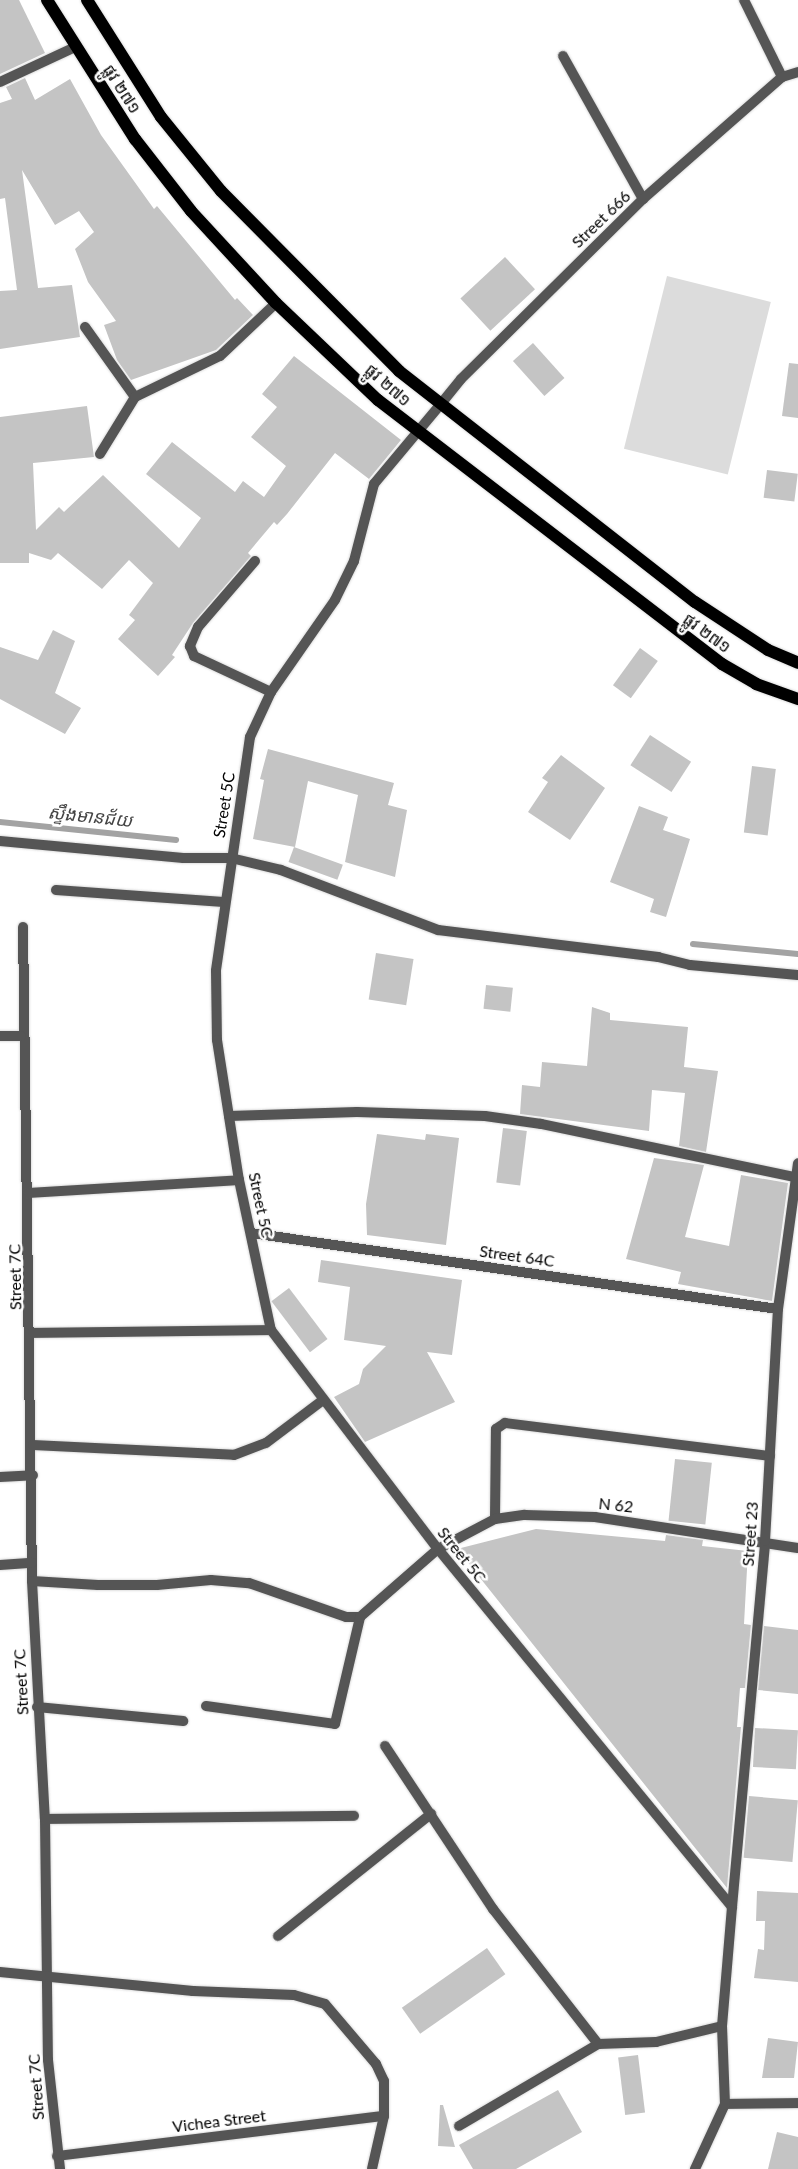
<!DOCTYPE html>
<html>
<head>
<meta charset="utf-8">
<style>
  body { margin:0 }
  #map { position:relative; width:798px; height:2169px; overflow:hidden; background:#fff; font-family:Lato,"Noto Sans Khmer",sans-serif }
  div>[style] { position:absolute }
  .green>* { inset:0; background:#dcdcdc; transform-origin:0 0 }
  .stream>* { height:5.5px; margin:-2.75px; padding:0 2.75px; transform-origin:2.75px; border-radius:2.75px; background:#a3a3a3 }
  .building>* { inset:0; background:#c4c4c4; transform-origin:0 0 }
  .roads { filter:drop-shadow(0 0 1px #dbdbdb) drop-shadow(0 0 1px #dbdbdb) }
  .minor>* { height:10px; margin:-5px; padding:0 5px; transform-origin:5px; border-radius:5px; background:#555 }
  .tertiary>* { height:10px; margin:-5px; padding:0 5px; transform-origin:5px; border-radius:5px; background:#555 }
  .primary>* { height:12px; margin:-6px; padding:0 6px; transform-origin:6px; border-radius:6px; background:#000 }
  span { translate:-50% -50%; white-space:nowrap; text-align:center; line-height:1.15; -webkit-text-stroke:5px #fff; paint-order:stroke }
  .street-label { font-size:16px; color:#000 }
  .water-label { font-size:18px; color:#444; font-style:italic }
</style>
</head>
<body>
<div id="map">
  <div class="green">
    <div style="left:667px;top:276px;width:107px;height:178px;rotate:14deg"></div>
  </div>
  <div class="stream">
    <div style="left:0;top:822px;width:177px;rotate:5.8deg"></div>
    <div style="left:693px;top:944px;width:105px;rotate:5.4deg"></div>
  </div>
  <div class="building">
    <div style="clip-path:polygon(0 0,19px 0,45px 53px,0 74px)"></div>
    <div style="clip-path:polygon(25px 78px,35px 100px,70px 79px,101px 135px,154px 209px,157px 206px,235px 300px,237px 298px,253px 315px,216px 350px,131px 380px,117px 360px,104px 325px,116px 321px,88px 282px,75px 249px,94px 232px,79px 211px,55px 225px,22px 170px,38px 288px,72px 285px,80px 337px,0 349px,0 291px,17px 290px,5px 198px,0 199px,0 103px,12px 99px,6px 87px)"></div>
    <div style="left:505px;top:257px;width:44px;height:61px;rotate:47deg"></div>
    <div style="left:533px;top:343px;width:47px;height:27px;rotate:48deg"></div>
    <div style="clip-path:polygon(294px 356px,401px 440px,369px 479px,335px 453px,287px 514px,277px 525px,274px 522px,248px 553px,251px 556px,193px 623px,172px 655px,175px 657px,158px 676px,118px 639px,135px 620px,129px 615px,153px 583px,129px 560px,102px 589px,58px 553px,51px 560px,29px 553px,29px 563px,0 563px,0 417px,87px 406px,94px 457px,33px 463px,36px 530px,59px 507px,64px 512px,103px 475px,179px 548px,201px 518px,146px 474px,172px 442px,235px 492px,243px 481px,264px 497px,286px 466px,251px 437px,277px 407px,262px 394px)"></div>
    <div style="clip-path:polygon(789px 363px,798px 364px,798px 418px,782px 416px)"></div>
    <div style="left:767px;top:470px;width:31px;height:28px;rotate:7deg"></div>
    <div style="clip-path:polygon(53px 630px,75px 641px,55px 693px,81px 708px,65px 734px,0 699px,0 647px,38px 660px)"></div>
    <div style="left:640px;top:648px;width:22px;height:46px;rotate:36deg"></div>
    <div style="left:650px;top:735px;width:49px;height:36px;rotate:33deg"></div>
    <div style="clip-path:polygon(268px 749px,394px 783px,388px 805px,407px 810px,395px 877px,345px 862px,358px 795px,308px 781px,295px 847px,253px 839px,264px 780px,260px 779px)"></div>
    <div style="clip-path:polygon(561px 755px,605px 788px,570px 840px,528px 812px,548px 782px,542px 778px)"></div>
    <div style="left:752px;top:766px;width:24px;height:67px;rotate:7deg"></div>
    <div style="clip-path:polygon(639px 806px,668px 817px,663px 830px,690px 839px,666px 917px,650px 912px,654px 899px,610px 882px)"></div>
    <div style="left:294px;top:847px;width:52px;height:16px;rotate:20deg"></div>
    <div style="left:376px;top:953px;width:38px;height:47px;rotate:9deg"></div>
    <div style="left:486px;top:985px;width:27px;height:24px;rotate:6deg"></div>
    <div style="clip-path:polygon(592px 1007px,610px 1013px,610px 1020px,688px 1027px,684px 1067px,718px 1071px,706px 1152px,679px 1146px,685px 1093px,652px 1090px,649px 1131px,520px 1114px,522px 1085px,540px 1087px,542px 1062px,587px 1066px)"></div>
    <div style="left:503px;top:1128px;width:24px;height:55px;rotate:7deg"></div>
    <div style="clip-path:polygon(377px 1134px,425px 1140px,426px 1134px,459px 1138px,446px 1245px,367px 1235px,366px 1204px)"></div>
    <div style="clip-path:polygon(654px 1158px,704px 1165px,685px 1237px,729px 1246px,741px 1175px,788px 1183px,772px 1301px,678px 1284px,681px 1272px,626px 1259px)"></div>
    <div style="clip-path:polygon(321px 1260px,462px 1280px,452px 1355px,427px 1352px,455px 1402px,365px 1442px,334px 1397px,359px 1384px,363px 1369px,386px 1346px,344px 1340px,350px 1287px,318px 1282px)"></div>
    <div style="left:289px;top:1288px;width:64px;height:22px;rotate:53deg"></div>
    <div style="left:675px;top:1459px;width:37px;height:62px;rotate:6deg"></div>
    <div style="clip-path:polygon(536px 1529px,665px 1541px,666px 1535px,703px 1540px,702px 1546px,748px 1551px,744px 1624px,751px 1625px,745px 1688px,740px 1688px,737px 1727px,741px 1727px,727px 1888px,457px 1549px)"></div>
    <div style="clip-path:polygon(764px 1626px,798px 1630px,798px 1694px,758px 1690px)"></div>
    <div style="left:755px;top:1728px;width:43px;height:39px;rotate:3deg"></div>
    <div style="left:749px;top:1796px;width:49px;height:62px;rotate:5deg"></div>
    <div style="clip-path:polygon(757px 1891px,798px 1893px,798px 1982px,754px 1978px,758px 1949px,764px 1950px,765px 1921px,756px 1921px)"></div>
    <div style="left:487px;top:1948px;width:32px;height:104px;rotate:55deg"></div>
    <div style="clip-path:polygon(768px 2038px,798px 2042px,794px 2078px,762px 2078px)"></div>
    <div style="left:638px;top:2055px;width:58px;height:20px;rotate:83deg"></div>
    <div style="clip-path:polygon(558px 2090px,582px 2132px,516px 2169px,473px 2169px,459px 2145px)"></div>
    <div style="clip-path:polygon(440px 2105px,443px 2105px,455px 2147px,438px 2146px)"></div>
    <div style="clip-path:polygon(777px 2132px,798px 2137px,798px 2169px,768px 2169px)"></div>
  </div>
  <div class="roads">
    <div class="minor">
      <div style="left:744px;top:0;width:86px;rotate:63.7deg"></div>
      <div style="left:563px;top:56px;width:164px;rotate:60.8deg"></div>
      <div style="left:0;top:82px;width:83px;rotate:-25deg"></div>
      <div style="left:85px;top:327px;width:86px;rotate:54.5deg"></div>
      <div style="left:440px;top:405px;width:33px;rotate:-51deg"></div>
      <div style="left:461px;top:379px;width:256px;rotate:-44.7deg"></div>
      <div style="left:643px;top:199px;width:185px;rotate:-41.3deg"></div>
      <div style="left:782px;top:77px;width:17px;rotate:-17deg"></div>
      <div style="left:100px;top:454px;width:67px;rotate:-58.4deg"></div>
      <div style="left:135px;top:397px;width:94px;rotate:-25.8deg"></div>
      <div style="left:220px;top:356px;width:77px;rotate:-43.4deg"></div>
      <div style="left:255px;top:561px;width:87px;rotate:130.8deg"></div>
      <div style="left:198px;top:627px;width:21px;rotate:113deg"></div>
      <div style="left:190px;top:646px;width:11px;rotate:68deg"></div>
      <div style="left:194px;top:656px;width:85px;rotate:25.1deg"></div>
      <div style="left:0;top:841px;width:184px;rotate:5.3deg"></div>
      <div style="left:183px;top:858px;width:48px"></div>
      <div style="left:231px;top:858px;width:51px;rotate:13.5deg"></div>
      <div style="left:281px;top:870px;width:168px;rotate:20.9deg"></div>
      <div style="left:438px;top:930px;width:222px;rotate:7deg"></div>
      <div style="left:658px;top:957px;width:33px;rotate:14deg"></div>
      <div style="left:690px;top:965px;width:108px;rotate:5.3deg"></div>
      <div style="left:56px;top:890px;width:168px;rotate:4.1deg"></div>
      <div style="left:23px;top:927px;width:654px;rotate:89.21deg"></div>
      <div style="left:32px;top:1581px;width:238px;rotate:86.9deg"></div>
      <div style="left:45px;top:1819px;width:241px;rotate:89.3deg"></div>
      <div style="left:48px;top:2060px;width:110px;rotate:83.7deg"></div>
      <div style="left:0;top:1036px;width:21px"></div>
      <div style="left:229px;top:1116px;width:128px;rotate:-1.8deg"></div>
      <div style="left:357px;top:1112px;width:128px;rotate:1.8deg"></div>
      <div style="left:485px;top:1116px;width:57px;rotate:8.1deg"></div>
      <div style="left:541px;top:1124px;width:258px;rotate:11.8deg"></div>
      <div style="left:29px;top:1193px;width:210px;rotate:-3.5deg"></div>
      <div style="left:251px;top:1233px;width:532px;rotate:8.21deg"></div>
      <div style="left:31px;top:1333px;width:240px;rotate:-0.7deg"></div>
      <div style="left:33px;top:1445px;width:201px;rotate:2.8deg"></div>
      <div style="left:234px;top:1455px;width:34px;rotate:-21deg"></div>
      <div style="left:266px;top:1443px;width:71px;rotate:-37deg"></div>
      <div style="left:0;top:1477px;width:33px;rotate:-3deg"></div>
      <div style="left:495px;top:1519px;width:90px;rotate:-89.4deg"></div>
      <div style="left:496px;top:1429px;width:11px;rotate:-34deg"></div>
      <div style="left:505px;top:1423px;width:267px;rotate:7.1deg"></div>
      <div style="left:0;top:1565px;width:32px;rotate:-4deg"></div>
      <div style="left:32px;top:1581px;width:66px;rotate:3.5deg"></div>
      <div style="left:98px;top:1585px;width:59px"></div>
      <div style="left:157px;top:1585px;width:54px;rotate:-5.3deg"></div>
      <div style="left:211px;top:1580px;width:38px;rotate:5deg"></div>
      <div style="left:249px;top:1583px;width:103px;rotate:19.3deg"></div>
      <div style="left:346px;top:1617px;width:14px"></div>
      <div style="left:206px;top:1706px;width:130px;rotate:7.9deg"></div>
      <div style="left:335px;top:1724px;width:110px;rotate:-76.8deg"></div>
      <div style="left:360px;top:1617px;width:103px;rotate:-41.1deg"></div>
      <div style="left:438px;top:1549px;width:64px;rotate:-27.8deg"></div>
      <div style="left:495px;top:1519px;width:30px;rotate:-8deg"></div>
      <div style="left:525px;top:1515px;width:70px;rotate:1.6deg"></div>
      <div style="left:595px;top:1517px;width:205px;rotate:8.7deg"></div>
      <div style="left:37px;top:1707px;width:147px;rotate:5.5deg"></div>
      <div style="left:385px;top:1746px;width:196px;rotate:56.5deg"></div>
      <div style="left:493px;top:1909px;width:171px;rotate:52.1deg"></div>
      <div style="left:598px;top:2044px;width:58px;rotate:-2deg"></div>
      <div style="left:656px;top:2042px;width:68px;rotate:-13.6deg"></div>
      <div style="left:45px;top:1819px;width:309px;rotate:-0.6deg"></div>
      <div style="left:732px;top:1907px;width:367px;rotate:-84.8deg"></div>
      <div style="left:765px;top:1541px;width:232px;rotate:-86.8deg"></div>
      <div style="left:778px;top:1309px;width:147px;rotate:-82.2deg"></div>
      <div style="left:278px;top:1936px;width:196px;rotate:-38.6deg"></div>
      <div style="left:0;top:1972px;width:194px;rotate:5.6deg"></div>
      <div style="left:193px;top:1991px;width:101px;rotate:2.3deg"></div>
      <div style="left:294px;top:1995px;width:32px;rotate:16deg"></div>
      <div style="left:325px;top:2004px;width:79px;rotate:49.6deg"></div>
      <div style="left:376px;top:2064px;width:19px;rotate:65deg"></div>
      <div style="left:384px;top:2081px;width:35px;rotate:90deg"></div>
      <div style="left:384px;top:2116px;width:54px;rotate:102.8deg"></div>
      <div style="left:725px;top:2104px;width:73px;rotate:-0.8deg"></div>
      <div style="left:459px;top:2126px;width:161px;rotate:-30.5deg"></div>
      <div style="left:57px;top:2156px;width:329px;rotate:-7deg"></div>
    </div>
    <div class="tertiary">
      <div style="left:440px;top:405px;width:103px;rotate:129.9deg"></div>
      <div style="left:374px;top:484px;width:80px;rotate:104.6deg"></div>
      <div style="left:354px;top:561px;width:43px;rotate:116deg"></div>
      <div style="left:335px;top:600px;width:112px;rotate:124.8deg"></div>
      <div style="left:271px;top:692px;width:50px;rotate:115deg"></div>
      <div style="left:250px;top:737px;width:236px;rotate:98.3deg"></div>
      <div style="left:216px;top:971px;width:69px;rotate:89.2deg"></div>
      <div style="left:217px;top:1040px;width:142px;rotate:81.1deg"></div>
      <div style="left:239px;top:1180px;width:153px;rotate:78deg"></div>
      <div style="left:271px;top:1330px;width:275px;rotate:52.7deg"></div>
      <div style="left:438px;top:1549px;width:463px;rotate:50.6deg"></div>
      <div style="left:732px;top:1907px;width:119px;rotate:94.8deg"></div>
      <div style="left:722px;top:2026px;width:78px;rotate:87.8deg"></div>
      <div style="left:725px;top:2104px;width:72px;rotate:114.8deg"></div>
    </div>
    <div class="primary">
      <div style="left:47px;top:0;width:165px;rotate:57.7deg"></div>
      <div style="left:135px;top:139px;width:91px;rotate:52.1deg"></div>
      <div style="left:191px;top:211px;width:125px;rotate:47.3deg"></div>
      <div style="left:276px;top:303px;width:141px;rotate:43.6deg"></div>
      <div style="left:378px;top:400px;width:434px;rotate:37.5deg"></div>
      <div style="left:722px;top:664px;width:39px;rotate:30deg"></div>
      <div style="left:756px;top:684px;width:45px;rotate:19.7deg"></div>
      <div style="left:87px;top:0;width:138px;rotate:57.7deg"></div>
      <div style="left:161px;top:117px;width:95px;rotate:51deg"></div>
      <div style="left:221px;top:191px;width:253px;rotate:45.3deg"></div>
      <div style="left:399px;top:371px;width:375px;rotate:38deg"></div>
      <div style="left:695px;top:602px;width:87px;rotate:33.3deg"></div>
      <div style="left:768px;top:650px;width:33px;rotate:23deg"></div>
    </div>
  </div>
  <div class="street-label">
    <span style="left:122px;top:89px;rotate:57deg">ផ្លូវ ២៧១</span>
    <span style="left:601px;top:219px;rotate:-44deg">Street 666</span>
    <span style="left:388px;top:385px;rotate:41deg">ផ្លូវ ២៧១</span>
    <span style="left:707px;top:633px;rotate:36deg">ផ្លូវ ២៧១</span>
    <span style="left:224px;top:805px;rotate:-81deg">Street 5C</span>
    <span style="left:261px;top:1205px;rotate:78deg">Street 5C</span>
    <span style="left:517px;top:1256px;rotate:8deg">Street 64C</span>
    <span style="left:15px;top:1277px;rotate:-91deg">Street 7C</span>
    <span style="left:616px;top:1505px;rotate:6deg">N 62</span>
    <span style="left:750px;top:1534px;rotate:-86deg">Street 23</span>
    <span style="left:462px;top:1555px;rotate:51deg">Street 5C</span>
    <span style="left:21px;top:1682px;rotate:-93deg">Street 7C</span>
    <span style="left:36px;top:2087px;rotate:-94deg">Street 7C</span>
    <span style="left:219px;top:2121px;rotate:-7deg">Vichea Street</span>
  </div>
  <div class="water-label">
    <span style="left:90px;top:816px;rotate:6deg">ស្ទឹងមានជ័យ</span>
  </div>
</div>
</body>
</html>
